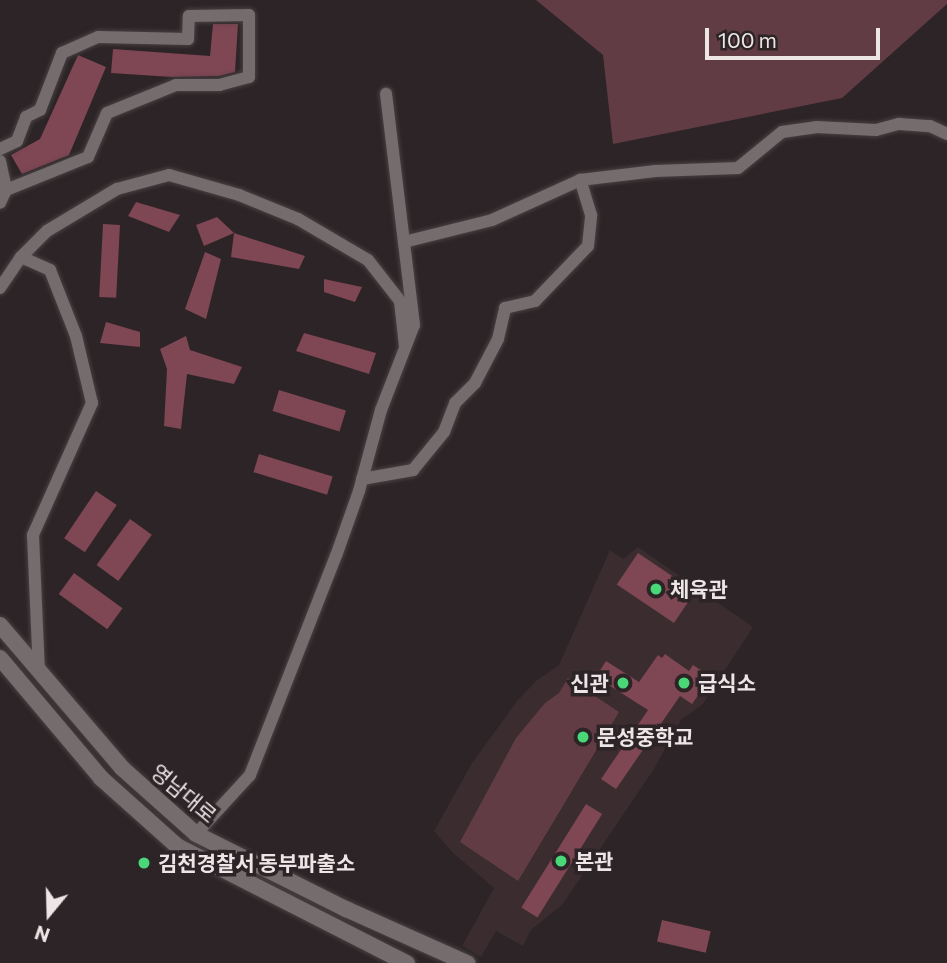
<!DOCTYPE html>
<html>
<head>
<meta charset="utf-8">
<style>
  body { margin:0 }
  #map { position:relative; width:947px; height:963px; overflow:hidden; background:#2c2426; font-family:Commissioner,"Noto Sans KR",sans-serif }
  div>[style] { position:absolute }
  .built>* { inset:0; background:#3a2c2f }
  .green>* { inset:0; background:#623c45 }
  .building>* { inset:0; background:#7f4654; transform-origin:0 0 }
  .roads { filter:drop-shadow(0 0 2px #484143) drop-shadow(0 0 2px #484143) }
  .minor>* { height:12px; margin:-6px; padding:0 6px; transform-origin:6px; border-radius:6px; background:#756c6d }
  .secondary>* { height:16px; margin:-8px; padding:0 8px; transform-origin:8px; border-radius:8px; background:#756c6d }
  .dots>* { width:19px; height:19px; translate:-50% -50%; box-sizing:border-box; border:4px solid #2c2426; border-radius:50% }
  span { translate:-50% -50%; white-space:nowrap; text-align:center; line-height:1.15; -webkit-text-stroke:7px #2c2426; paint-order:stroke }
  .poi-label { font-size:21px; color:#ece6e7; font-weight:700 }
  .left { translate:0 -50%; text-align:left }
  .right { translate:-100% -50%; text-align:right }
  .street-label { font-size:21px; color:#ece6e7 }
  .north { position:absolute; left:14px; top:879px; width:70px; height:70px; -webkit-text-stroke:5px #2c2426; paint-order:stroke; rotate:199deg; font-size:19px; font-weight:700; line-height:28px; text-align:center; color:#ece6e7 }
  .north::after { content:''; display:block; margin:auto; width:24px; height:32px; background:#ece6e7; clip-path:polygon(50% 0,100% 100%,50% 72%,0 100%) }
  .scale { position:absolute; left:705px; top:28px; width:175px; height:32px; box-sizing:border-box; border:4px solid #ece6e7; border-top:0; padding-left:9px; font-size:21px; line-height:24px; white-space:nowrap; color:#ece6e7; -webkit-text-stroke:5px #2c2426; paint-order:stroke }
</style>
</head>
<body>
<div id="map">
  <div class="built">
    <div style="clip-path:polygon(638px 547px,753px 627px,703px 704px,681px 720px,654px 769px,562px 905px,531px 930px,523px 946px,496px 931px,481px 957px,462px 946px,494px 888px,453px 853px,434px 831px,472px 763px,517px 701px,536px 681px,559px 665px,610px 550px,623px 559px)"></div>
  </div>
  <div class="green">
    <div style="clip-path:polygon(536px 0,947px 0,947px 4px,842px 98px,613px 144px,603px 55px)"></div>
    <div style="clip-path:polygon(568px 678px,619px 712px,518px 881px,460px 842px,516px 738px,545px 703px,559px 693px)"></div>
  </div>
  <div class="building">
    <div style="clip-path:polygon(213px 24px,238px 24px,235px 72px,219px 76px,172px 77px,111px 73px,113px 49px,210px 56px)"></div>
    <div style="clip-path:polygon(78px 55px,106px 67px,69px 155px,22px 174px,11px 155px,40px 139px)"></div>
    <div style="clip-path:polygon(136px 202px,180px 215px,169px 232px,128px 216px)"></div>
    <div style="clip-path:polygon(217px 217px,234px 233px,204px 246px,196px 225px)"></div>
    <div style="left:103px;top:224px;width:17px;height:73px;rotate:3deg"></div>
    <div style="clip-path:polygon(234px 233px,305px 256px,299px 269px,231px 257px)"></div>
    <div style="clip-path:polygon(205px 252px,221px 259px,206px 319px,185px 309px)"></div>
    <div style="clip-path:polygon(324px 279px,362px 287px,355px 302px,324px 292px)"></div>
    <div style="clip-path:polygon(106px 322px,140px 332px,140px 347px,100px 343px)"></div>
    <div style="clip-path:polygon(304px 333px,376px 353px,369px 374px,296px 351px)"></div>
    <div style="clip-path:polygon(186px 336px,190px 350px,242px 367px,234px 384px,187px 374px,181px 429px,164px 426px,167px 369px,160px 349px)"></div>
    <div style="left:279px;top:390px;width:70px;height:22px;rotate:17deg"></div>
    <div style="left:259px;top:454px;width:77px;height:19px;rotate:17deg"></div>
    <div style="left:96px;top:491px;width:25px;height:57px;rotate:34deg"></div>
    <div style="left:130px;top:519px;width:27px;height:57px;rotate:36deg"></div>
    <div style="left:638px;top:553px;width:69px;height:38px;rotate:34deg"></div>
    <div style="left:74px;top:573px;width:60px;height:26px;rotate:36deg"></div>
    <div style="clip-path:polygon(665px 654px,689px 671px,693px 665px,711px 677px,692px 704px,680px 696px,616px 789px,601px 779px,648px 710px,596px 677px,606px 661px,639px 682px,658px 655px,662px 658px)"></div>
    <div style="left:586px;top:804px;width:19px;height:122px;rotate:32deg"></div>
    <div style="left:662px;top:920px;width:50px;height:22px;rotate:13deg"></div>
  </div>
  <div class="roads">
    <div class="minor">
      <div style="left:0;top:149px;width:19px;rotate:-25deg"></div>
      <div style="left:17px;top:141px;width:26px;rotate:-69deg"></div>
      <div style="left:26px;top:117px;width:16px;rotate:-27deg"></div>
      <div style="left:40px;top:110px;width:61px;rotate:-68.9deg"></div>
      <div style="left:62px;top:53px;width:39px;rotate:-24deg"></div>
      <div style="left:98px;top:37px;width:90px;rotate:1.3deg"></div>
      <div style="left:188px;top:39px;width:23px;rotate:-88deg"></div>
      <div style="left:189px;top:16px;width:60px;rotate:-1deg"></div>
      <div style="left:249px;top:15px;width:62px;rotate:90deg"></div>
      <div style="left:249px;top:77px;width:30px;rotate:165deg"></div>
      <div style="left:220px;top:85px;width:44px;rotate:180deg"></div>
      <div style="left:176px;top:85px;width:74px;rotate:157.9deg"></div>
      <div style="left:107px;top:113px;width:48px;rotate:113.4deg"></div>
      <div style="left:88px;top:157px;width:88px;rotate:158.1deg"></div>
      <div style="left:6px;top:190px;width:6px;rotate:-162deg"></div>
      <div style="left:0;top:161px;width:30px;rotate:78deg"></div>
      <div style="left:6px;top:190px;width:14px;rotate:115deg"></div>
      <div style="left:404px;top:242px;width:91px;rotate:-14deg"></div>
      <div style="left:492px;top:220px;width:97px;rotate:-24.4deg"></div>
      <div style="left:580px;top:180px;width:76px;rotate:-6.8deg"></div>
      <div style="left:655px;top:171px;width:83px;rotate:-2.1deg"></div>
      <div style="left:738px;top:168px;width:57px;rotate:-39.3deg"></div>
      <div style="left:782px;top:132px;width:34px;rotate:-8deg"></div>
      <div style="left:816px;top:127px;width:60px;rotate:2.9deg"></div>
      <div style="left:876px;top:130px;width:24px;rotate:-15deg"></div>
      <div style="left:899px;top:124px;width:31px;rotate:4deg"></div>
      <div style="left:930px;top:126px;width:19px;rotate:25deg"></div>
      <div style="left:21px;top:257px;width:32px;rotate:24deg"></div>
      <div style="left:50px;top:270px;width:71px;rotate:68.5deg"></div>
      <div style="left:76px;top:336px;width:69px;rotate:76.6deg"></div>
      <div style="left:92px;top:403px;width:145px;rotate:114.1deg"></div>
      <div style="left:33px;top:535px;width:137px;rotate:87.5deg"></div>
      <div style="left:0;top:288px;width:37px;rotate:-56deg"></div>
      <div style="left:21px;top:257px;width:37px;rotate:-45deg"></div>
      <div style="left:47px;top:231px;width:82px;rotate:-31deg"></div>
      <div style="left:117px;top:189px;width:54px;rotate:-15.1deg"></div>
      <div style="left:169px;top:175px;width:73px;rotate:15.9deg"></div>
      <div style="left:239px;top:195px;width:64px;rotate:22.1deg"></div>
      <div style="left:298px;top:219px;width:81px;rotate:30.4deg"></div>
      <div style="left:368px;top:260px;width:52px;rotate:52deg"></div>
      <div style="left:400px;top:301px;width:45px;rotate:83.7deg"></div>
      <div style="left:362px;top:479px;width:52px;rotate:-10deg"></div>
      <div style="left:413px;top:470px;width:49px;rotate:-50.8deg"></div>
      <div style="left:444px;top:432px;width:31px;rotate:-69deg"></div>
      <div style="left:455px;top:403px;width:28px;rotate:-45deg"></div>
      <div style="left:475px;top:383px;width:50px;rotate:-62.4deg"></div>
      <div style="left:498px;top:339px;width:32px;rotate:-77deg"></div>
      <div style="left:505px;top:308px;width:31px;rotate:-13deg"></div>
      <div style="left:535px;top:301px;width:76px;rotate:-46.1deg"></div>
      <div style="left:588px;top:246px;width:31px;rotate:-84deg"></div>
      <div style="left:591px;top:215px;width:37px;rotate:-107deg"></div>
      <div style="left:196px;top:834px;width:80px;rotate:-47.5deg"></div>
      <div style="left:250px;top:775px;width:235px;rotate:-68.6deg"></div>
      <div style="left:336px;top:556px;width:69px;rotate:-70.5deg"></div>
      <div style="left:359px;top:491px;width:84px;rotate:-74.8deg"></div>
      <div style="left:381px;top:410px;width:91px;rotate:-68.8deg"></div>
      <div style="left:414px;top:325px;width:233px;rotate:-96.9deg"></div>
    </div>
    <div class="secondary">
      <div style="left:0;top:625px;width:188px;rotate:49.5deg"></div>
      <div style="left:122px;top:768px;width:99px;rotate:41.7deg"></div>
      <div style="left:196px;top:834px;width:168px;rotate:26.6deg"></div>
      <div style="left:346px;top:909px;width:133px;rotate:24.1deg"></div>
      <div style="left:0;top:658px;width:157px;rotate:49.9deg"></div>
      <div style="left:101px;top:778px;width:102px;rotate:41.8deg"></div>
      <div style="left:177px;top:846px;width:258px;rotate:27deg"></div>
    </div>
  </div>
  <div class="dots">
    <div style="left:656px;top:589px;background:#49d778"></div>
    <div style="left:623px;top:683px;background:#49d778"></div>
    <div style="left:684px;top:683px;background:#49d778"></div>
    <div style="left:583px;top:737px;background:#49d778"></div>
    <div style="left:561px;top:861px;background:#49d778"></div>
    <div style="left:144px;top:863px;background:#49d778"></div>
  </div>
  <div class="poi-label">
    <span class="left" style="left:670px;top:589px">체육관</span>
    <span class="right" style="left:609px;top:683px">신관</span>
    <span class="left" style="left:698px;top:683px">급식소</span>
    <span class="left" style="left:597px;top:737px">문성중학교</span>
    <span class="left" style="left:575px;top:861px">본관</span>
    <span class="left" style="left:158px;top:863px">김천경찰서 동부파출소</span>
  </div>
  <div class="street-label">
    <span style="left:184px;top:793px;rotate:40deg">영남대로</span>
  </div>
  <div class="north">N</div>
  <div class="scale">100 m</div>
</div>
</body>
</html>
